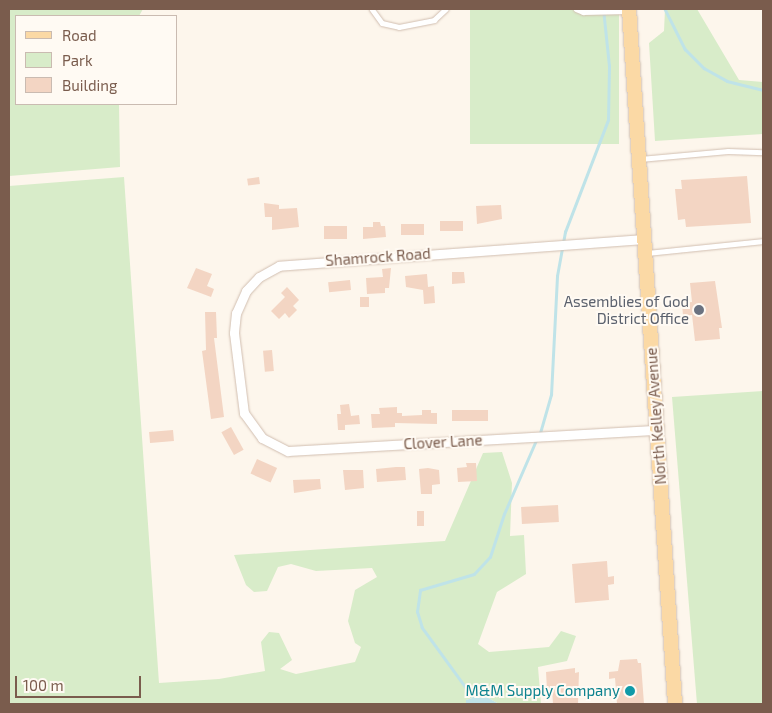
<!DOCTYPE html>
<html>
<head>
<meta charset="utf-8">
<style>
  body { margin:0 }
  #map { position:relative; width:772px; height:713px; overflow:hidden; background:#fdf6ec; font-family:"Exo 2",sans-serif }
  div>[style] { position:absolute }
  .green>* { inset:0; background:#d8ecc9; transform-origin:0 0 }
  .water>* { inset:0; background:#bfe3e8 }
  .stream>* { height:2.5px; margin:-1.25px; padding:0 1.25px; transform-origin:1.25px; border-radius:1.25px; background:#bfe3e8 }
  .building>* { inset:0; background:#f3d5c3; transform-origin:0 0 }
  .roads { filter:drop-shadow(0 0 1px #d1beb0) drop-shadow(0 0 1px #d1beb0) }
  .lane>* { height:4.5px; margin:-2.25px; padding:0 2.25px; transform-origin:2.25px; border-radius:2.25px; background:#fff }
  .street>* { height:9px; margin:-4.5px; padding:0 4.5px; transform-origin:4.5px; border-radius:4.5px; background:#fff }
  .primary>* { height:14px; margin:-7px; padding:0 7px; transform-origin:7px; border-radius:7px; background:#fbd9a5 }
  .dots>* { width:14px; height:14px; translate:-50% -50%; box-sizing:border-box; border:2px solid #fffaf3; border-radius:50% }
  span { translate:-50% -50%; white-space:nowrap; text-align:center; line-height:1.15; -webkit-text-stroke:4px #fffaf3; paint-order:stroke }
  .street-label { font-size:15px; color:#7a5c4d }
  .worship-label { font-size:15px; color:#5b616d }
  .right { translate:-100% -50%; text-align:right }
  .culture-label { font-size:15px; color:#0d838f }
  .frame { position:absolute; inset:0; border:10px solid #7a5c4d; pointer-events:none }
  .legend { position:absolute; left:15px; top:15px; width:162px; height:90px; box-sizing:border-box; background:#fffaf3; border:1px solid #cabbb1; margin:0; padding:6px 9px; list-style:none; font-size:15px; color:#7a5c4d }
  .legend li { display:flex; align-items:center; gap:10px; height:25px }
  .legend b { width:25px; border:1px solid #cabbb1 }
  .scale { position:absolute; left:15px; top:676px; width:126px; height:22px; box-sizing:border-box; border:2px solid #7a5c4d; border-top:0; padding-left:6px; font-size:15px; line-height:18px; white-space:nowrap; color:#7a5c4d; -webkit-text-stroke:4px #fffaf3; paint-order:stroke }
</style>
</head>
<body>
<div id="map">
  <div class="green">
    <div style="clip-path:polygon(9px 9px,143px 9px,139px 16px,16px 16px,16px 104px,119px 104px,120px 167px,9px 176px)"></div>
    <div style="left:470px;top:9px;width:149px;height:135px"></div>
    <div style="clip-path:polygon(665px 9px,697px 9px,739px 80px,763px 82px,763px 134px,655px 141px,649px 43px,664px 31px)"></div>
    <div style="clip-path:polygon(124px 177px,159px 683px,219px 679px,265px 671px,261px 642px,269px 632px,279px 633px,292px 660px,280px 669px,296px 674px,355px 662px,361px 647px,355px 643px,348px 621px,355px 590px,377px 577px,372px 568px,316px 571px,291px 564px,278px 567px,267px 591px,254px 592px,246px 585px,234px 555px,445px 541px,483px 453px,502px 452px,512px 483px,510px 536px,524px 535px,526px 574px,497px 592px,478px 644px,489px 652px,549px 647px,561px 631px,576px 636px,567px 661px,538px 667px,541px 704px,499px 704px,483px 695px,466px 700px,466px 704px,9px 704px,9px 186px)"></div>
    <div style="clip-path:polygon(763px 391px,763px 704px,697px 704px,672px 397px)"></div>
  </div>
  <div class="water">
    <div style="clip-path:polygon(483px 695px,499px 704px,466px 704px,466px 700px)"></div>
  </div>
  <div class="stream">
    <div style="left:665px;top:9px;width:45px;rotate:63.4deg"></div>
    <div style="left:685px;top:49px;width:27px;rotate:45deg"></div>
    <div style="left:704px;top:68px;width:26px;rotate:29deg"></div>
    <div style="left:727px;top:81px;width:37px;rotate:14deg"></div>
    <div style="left:540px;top:433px;width:40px;rotate:-74deg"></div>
    <div style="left:551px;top:395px;width:119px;rotate:-87.1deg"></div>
    <div style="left:557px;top:276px;width:45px;rotate:-79.7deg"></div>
    <div style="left:565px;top:232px;width:120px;rotate:-69deg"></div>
    <div style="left:608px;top:120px;width:54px;rotate:-88.9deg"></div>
    <div style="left:609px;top:66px;width:57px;rotate:-96deg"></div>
    <div style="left:474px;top:704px;width:6px;rotate:-99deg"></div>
    <div style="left:473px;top:698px;width:87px;rotate:-126.1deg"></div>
    <div style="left:422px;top:628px;width:17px;rotate:-107deg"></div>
    <div style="left:417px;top:612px;width:22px;rotate:-82deg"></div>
    <div style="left:420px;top:590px;width:56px;rotate:-16.5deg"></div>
    <div style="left:474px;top:574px;width:23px;rotate:-47deg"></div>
    <div style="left:490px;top:557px;width:45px;rotate:-72deg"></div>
    <div style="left:504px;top:514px;width:83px;rotate:-66.5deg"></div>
  </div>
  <div class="building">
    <div style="clip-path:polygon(747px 176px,751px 223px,686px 227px,685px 219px,678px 220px,675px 189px,682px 189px,681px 180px)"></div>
    <div style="left:259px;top:177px;width:7px;height:12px;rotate:82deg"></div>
    <div style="clip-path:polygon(264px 203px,279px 205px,279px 209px,297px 208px,299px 227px,272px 230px,272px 217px,265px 217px)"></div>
    <div style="clip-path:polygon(501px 205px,502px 219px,477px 224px,476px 206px)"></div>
    <div style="left:463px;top:221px;width:10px;height:23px;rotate:90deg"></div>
    <div style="clip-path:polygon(373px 222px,380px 222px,381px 226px,385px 226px,386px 237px,363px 239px,363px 227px,373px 227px)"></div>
    <div style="left:424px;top:224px;width:11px;height:23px;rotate:90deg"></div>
    <div style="left:347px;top:226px;width:13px;height:23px;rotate:90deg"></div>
    <div style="clip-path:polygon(196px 268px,212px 274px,207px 286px,214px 289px,211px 297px,187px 288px)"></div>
    <div style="clip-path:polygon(391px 268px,389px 288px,385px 288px,385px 293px,367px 294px,366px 278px,383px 277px,382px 269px)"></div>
    <div style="clip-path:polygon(452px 272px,464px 272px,465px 283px,452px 284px)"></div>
    <div style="clip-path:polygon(427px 274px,428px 287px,434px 286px,435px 303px,424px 304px,423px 290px,406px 287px,405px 276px)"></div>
    <div style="left:350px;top:280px;width:10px;height:22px;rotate:84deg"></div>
    <div style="clip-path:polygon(715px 281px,722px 328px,719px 328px,720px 339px,695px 341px,692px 315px,683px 316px,682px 303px,692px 302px,690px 283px)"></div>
    <div style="clip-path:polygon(287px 287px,299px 300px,293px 306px,297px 310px,289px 318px,285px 313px,279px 319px,271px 311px,285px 297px,281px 293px)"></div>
    <div style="left:369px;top:297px;width:10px;height:9px;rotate:90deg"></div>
    <div style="clip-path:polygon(205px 312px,216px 312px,217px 338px,214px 338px,224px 417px,211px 419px,202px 351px,206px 350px)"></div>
    <div style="left:272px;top:350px;width:21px;height:9px;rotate:85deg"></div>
    <div style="clip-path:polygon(349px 404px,351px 416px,359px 415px,360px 424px,345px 425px,345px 430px,338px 430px,337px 414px,341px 414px,340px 405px)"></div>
    <div style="clip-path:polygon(397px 407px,397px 413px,402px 413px,402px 416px,422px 415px,422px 410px,431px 410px,431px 413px,437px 413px,437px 424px,395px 423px,395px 427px,372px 428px,371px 414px,380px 414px,379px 408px)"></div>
    <div style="left:488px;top:410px;width:11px;height:36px;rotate:90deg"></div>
    <div style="left:231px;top:427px;width:26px;height:11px;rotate:61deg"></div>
    <div style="left:173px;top:430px;width:11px;height:24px;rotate:85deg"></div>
    <div style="left:257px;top:459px;width:22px;height:16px;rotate:24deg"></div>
    <div style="clip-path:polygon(466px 463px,476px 463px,477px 481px,458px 482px,457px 468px,467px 467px)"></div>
    <div style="clip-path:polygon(396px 467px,405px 467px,406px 480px,377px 482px,376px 469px)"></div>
    <div style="clip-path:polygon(428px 468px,439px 470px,440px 484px,432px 485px,432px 494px,421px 494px,419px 469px)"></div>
    <div style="clip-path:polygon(343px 470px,363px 470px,364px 488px,345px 490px)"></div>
    <div style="clip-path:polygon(320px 479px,321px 489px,294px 493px,293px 480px)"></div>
    <div style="left:558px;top:505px;width:17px;height:37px;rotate:87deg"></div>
    <div style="left:417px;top:511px;width:7px;height:15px"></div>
    <div style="clip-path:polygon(607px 561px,608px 577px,614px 576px,614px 584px,608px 585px,609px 600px,575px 603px,572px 564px)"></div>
    <div style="clip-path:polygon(637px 659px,638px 663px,641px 663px,644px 704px,617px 704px,615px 678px,609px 679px,609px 672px,618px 671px,620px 660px)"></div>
    <div style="clip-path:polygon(575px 668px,575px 673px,579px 672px,578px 704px,553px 704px,552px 689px,547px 690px,546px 672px)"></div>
  </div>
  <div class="roads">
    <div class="lane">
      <div style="left:372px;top:9px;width:17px;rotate:54deg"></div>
      <div style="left:382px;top:23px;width:17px;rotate:13deg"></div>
      <div style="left:399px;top:27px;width:36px;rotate:-11deg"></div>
      <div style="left:434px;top:20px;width:16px;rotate:-43deg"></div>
      <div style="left:576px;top:9px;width:8px;rotate:23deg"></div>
      <div style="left:583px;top:12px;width:45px;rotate:-1.3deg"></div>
      <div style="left:640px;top:159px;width:88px;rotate:-5.2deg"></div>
      <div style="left:728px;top:151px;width:35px;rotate:2deg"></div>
      <div style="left:647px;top:253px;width:117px;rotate:-5.9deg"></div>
    </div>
    <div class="street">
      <div style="left:644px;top:239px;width:366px;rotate:175.8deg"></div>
      <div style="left:279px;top:266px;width:23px;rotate:151deg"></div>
      <div style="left:259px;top:277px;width:19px;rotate:133deg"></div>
      <div style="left:246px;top:291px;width:24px;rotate:114deg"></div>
      <div style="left:236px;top:313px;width:20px;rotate:96deg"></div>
      <div style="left:234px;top:333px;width:81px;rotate:82.9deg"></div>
      <div style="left:244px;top:413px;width:31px;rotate:54deg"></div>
      <div style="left:262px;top:438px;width:29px;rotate:27deg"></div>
      <div style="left:288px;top:451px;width:370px;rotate:-3.3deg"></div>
    </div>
    <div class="primary">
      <div style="left:629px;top:9px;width:697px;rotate:86.21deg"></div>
    </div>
  </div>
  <div class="dots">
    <div style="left:699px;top:310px;background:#6b7280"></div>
    <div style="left:630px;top:691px;background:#0f9aa8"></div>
  </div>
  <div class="street-label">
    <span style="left:378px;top:257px;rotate:-4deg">Shamrock Road</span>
    <span style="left:656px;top:416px;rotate:-94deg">North Kelley Avenue</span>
    <span style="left:443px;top:442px;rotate:-3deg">Clover Lane</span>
  </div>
  <div class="worship-label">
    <span class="right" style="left:689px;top:310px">Assemblies of God<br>District Office</span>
  </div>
  <div class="culture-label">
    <span class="right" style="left:620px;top:691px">M&amp;M Supply Company</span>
  </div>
  <div class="frame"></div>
  <ul class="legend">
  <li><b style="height:6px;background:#fbd9a5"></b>Road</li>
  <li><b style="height:14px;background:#d8ecc9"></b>Park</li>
  <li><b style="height:14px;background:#f3d5c3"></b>Building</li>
  </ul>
  <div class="scale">100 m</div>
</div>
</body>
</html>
